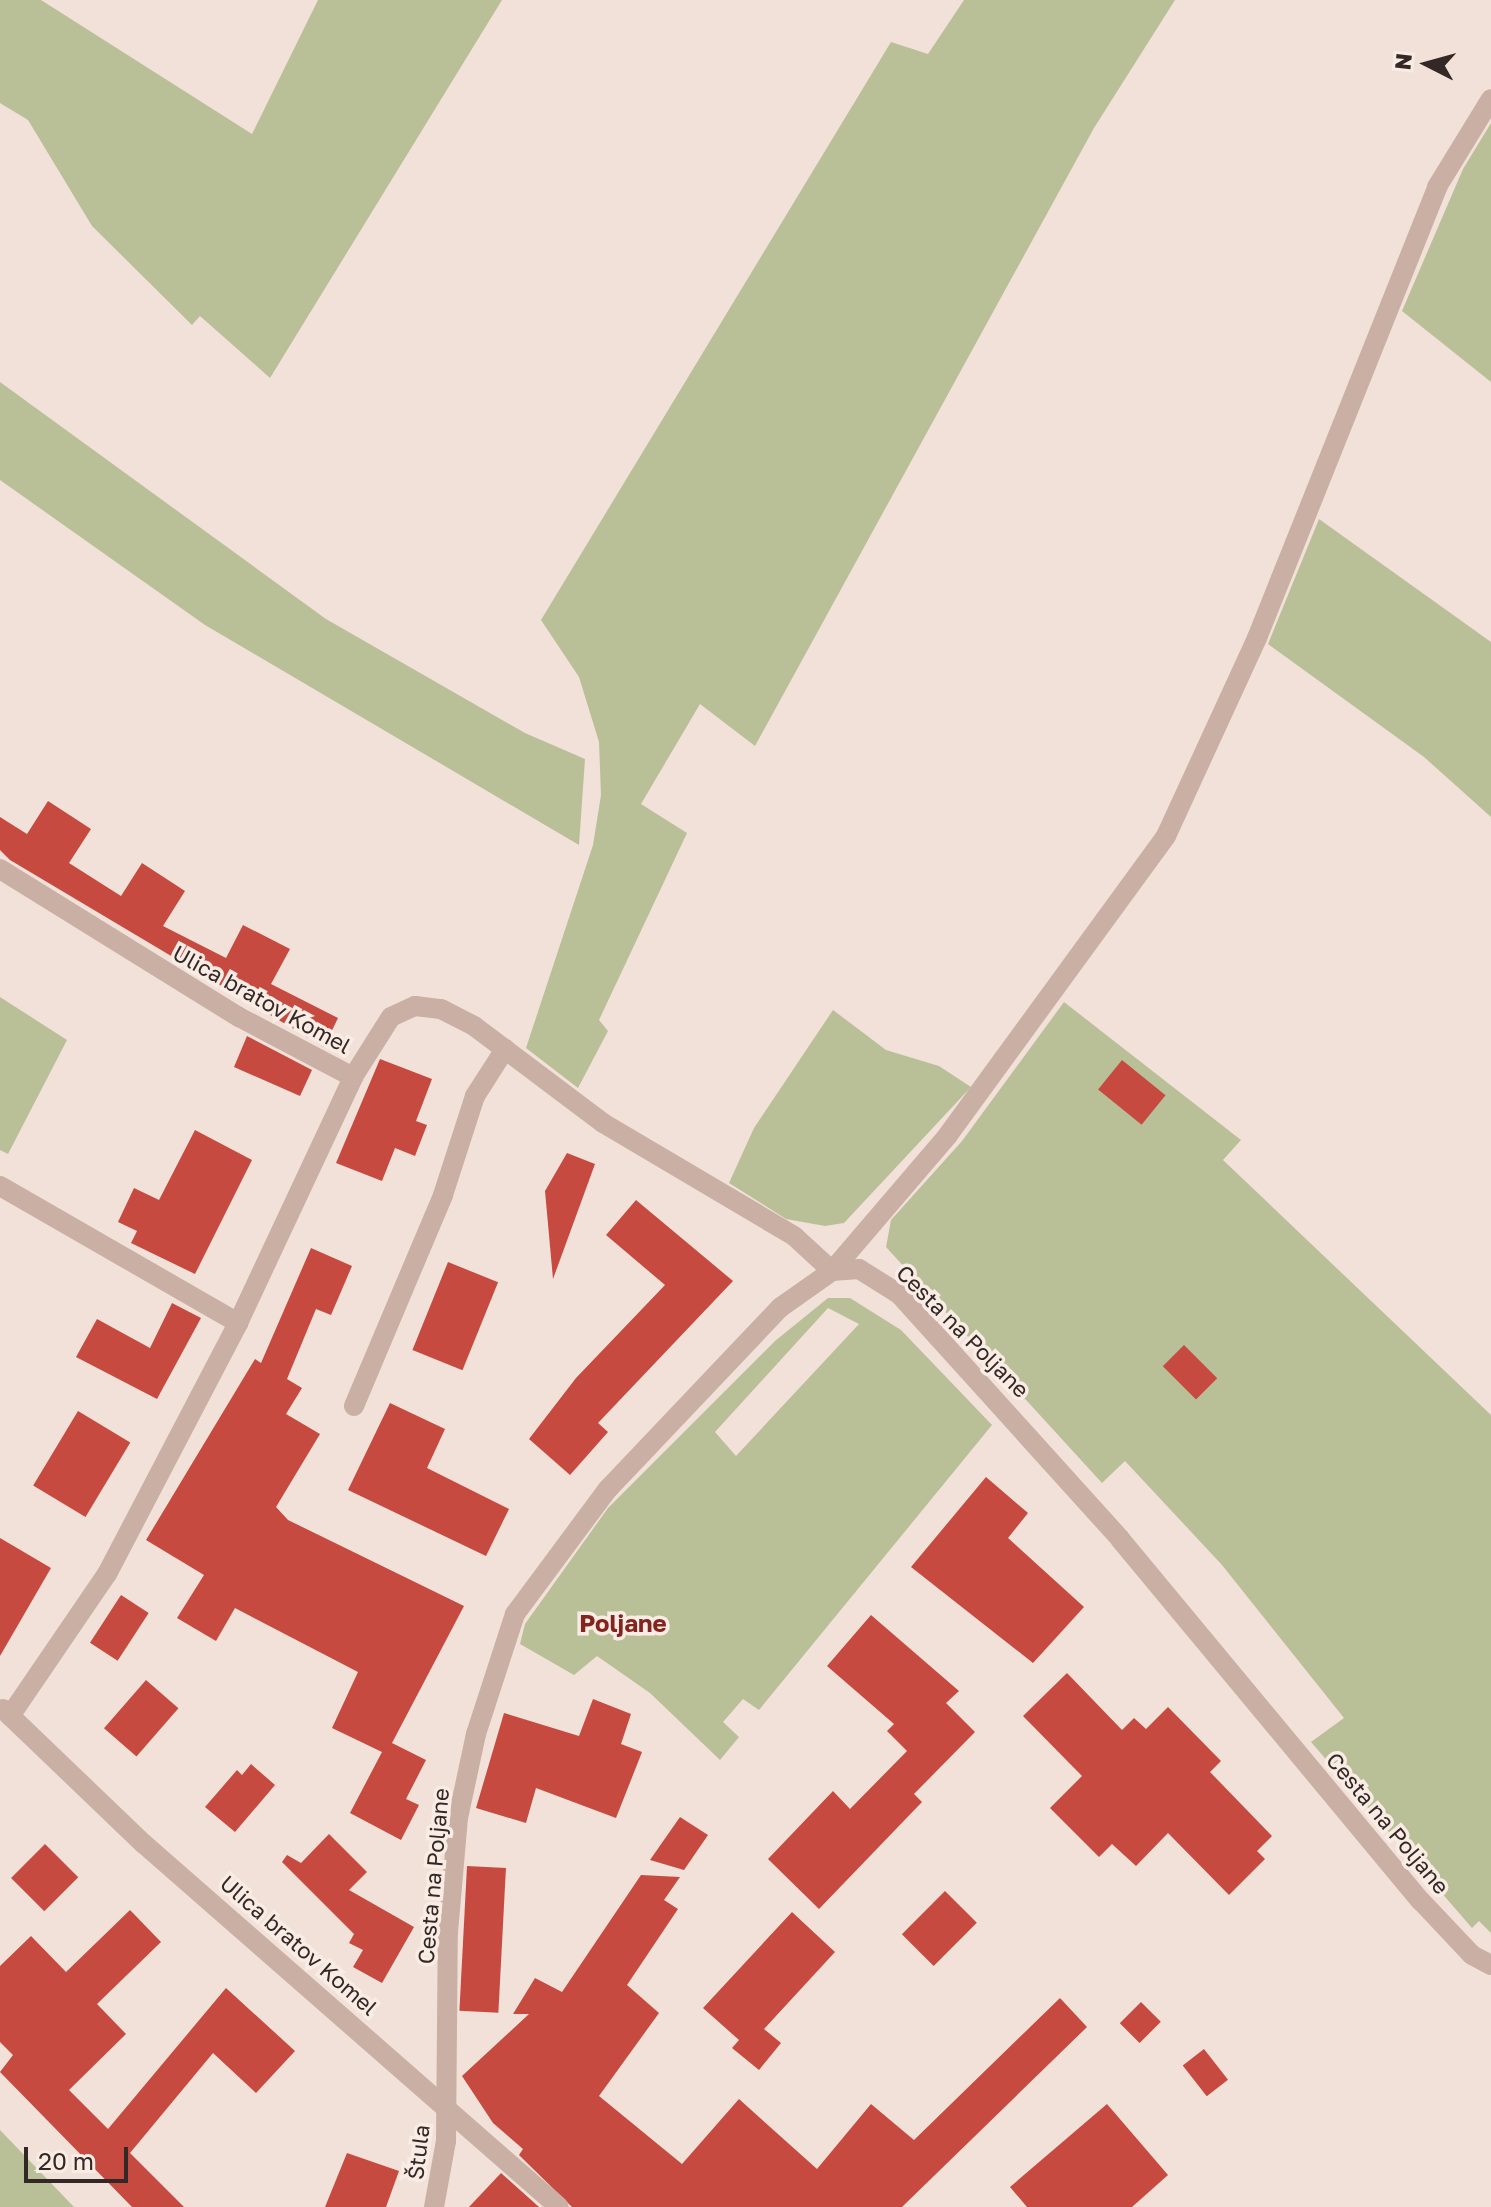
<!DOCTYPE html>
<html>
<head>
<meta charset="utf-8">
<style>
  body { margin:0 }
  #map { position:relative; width:1491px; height:2207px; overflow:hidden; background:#f1e1d8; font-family:"Golos Text",sans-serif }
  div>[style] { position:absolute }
  .green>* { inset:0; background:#b9c098 }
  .building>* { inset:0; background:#c74a40; transform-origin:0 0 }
  .minor>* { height:20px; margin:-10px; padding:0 10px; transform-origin:10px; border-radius:10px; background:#c9afa4 }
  span { translate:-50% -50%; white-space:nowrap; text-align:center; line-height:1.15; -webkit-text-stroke:7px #f9ece4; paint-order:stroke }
  .street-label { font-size:22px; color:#342826 }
  .neighbourhood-label { font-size:24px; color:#83251f; font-weight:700 }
  .north { position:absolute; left:1387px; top:24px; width:80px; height:80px; -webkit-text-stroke:6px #f9ece4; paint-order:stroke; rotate:276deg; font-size:22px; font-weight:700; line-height:32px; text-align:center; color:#342826 }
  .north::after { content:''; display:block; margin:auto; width:28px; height:36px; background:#342826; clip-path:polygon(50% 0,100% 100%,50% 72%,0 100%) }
  .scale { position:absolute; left:24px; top:2147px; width:104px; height:36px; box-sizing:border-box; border:4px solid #342826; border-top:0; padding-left:10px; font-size:24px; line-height:28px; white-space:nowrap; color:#342826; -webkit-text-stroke:6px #f9ece4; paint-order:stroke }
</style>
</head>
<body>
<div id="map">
  <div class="green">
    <div style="clip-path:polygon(0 0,41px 0,252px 134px,318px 0,502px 0,270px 378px,200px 316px,192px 325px,92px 226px,28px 120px,0 103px)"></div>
    <div style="clip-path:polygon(964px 0,1175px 0,1094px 128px,755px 746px,700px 704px,641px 804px,687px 833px,599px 1020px,608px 1031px,578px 1088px,526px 1048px,593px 845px,601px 795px,599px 742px,579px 677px,541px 620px,891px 42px,928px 54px)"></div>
    <div style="clip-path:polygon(1491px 123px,1491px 382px,1402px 311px,1463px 169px)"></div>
    <div style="clip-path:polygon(0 382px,326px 619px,525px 733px,585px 759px,579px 845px,205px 625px,0 480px)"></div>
    <div style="clip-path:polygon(1319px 519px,1491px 642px,1491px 817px,1424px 757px,1268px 644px)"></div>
    <div style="clip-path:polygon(0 997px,67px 1040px,8px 1154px,0 1150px)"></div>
    <div style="clip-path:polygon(1064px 1002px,1241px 1140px,1223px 1160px,1491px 1415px,1491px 1933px,1479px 1921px,1472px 1928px,1311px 1742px,1344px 1718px,1222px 1565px,1125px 1461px,1102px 1483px,886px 1247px,891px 1220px,962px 1141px)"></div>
    <div style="clip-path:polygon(833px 1010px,886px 1050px,939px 1066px,971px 1087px,844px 1223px,825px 1226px,786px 1219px,729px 1183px,754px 1128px)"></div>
    <div style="clip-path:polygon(evenodd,828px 1298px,850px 1298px,901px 1330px,992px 1425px,759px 1710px,743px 1699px,723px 1722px,739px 1737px,720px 1760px,650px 1693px,597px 1656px,574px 1675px,520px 1644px,525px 1624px,608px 1508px,775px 1341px,828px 1298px,828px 1308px,859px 1324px,736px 1456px,715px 1432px,828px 1308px)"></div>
    <div style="clip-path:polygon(0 2130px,74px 2207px,0 2207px)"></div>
  </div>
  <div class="building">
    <div style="clip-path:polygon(48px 801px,91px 829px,69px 863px,121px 896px,142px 863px,185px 891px,163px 926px,226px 958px,243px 925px,290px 949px,271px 984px,338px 1018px,324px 1047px,10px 860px,0 850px,0 817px,27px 834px)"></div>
    <div style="clip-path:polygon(247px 1036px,312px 1070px,300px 1096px,234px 1067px)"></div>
    <div style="clip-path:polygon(380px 1059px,432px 1079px,416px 1121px,427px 1125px,415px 1156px,395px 1148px,382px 1181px,336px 1163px)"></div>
    <div style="left:1122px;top:1060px;width:56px;height:38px;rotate:39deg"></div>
    <div style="clip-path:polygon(195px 1130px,252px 1160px,195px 1274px,131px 1243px,137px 1231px,118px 1222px,134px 1188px,159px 1200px)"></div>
    <div style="clip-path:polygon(567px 1153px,595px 1164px,553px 1279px,545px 1191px)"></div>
    <div style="clip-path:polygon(636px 1200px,733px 1281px,598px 1423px,608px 1432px,570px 1475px,529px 1439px,576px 1378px,665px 1285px,606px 1235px)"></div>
    <div style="clip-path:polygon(311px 1248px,352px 1266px,331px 1315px,316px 1309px,287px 1379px,302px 1388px,286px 1414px,320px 1434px,276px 1507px,288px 1520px,464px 1606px,392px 1743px,426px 1760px,406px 1799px,419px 1805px,401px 1840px,350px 1813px,382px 1752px,332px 1728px,358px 1672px,235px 1608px,216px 1641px,177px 1618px,204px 1575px,146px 1540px,255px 1359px,261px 1363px)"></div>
    <div style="left:448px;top:1262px;width:54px;height:95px;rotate:22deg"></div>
    <div style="clip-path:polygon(172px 1303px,201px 1318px,157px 1399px,76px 1357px,97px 1319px,150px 1348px)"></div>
    <div style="left:1184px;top:1345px;width:47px;height:30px;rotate:45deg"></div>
    <div style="clip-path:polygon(390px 1403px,445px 1429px,427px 1468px,509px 1509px,486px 1556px,348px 1490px)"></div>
    <div style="left:78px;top:1411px;width:61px;height:87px;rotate:31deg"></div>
    <div style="clip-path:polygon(986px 1477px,1028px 1513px,1008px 1538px,1084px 1607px,1033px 1663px,911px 1567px)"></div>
    <div style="clip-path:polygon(0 1538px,51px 1568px,0 1656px)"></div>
    <div style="left:121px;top:1595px;width:33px;height:57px;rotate:33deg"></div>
    <div style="clip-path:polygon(871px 1615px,959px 1691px,946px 1703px,975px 1732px,914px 1794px,922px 1802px,819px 1909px,768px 1859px,833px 1791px,850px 1809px,907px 1751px,887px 1731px,894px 1724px,827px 1666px)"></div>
    <div style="clip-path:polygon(1067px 1673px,1122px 1730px,1134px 1718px,1146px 1729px,1168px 1707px,1221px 1761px,1210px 1772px,1272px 1836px,1257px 1851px,1265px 1859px,1229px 1895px,1168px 1833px,1136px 1866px,1112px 1844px,1099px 1857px,1050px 1808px,1082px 1776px,1023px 1716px)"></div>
    <div style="left:146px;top:1680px;width:43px;height:64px;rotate:41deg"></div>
    <div style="clip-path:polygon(593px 1699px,631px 1714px,621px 1744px,642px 1752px,616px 1818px,536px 1788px,526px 1823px,476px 1808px,504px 1713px,579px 1736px)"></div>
    <div style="clip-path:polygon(251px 1764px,275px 1785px,235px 1832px,205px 1807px,237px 1770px,242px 1775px)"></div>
    <div style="clip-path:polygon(680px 1817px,708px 1835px,684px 1870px,650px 1860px)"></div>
    <div style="clip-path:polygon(329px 1834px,367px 1872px,349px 1890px,414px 1927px,382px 1983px,353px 1967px,363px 1950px,349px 1943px,354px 1934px,282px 1862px,287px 1855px,301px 1863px)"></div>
    <div style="left:45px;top:1844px;width:47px;height:48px;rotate:45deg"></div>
    <div style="left:467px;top:1866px;width:39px;height:145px;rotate:3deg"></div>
    <div style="clip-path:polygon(641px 1875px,680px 1877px,664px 1900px,678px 1909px,627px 1985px,659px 2013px,599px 2096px,682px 2164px,739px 2099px,817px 2169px,871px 2104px,914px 2140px,1060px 1998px,1087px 2027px,902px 2207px,572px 2207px,519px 2155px,523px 2149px,493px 2123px,462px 2076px,529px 2014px,513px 2014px,535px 1978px,562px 1992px)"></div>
    <div style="left:945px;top:1891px;width:45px;height:61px;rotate:45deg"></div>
    <div style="clip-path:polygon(130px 1910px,161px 1942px,97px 2004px,126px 2034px,69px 2090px,108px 2129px,226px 1988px,295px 2051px,256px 2093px,213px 2053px,130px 2153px,184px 2207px,132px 2207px,0 2072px,13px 2055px,0 2042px,0 1966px,31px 1936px,66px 1972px)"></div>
    <div style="clip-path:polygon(792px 1912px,835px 1952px,764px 2029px,781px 2043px,759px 2070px,732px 2048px,739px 2040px,703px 2008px)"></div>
    <div style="left:1141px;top:2002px;width:28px;height:30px;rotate:45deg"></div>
    <div style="left:1204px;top:2049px;width:39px;height:27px;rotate:52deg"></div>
    <div style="clip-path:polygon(1107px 2104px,1168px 2175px,1132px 2207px,1027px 2207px,1010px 2187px)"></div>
    <div style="clip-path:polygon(347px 2153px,399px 2171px,386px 2207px,325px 2207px)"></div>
    <div style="clip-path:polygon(501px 2173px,539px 2207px,469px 2207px)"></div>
  </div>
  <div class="minor">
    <div style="left:0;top:869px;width:281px;rotate:31.8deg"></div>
    <div style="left:239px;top:1017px;width:129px;rotate:27.8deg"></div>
    <div style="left:0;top:1186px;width:275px;rotate:29.9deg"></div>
    <div style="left:832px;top:1271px;width:179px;rotate:-49.5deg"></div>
    <div style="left:948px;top:1135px;width:370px;rotate:-53.9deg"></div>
    <div style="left:1166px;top:836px;width:218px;rotate:-65.3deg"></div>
    <div style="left:1257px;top:638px;width:486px;rotate:-68.2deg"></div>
    <div style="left:1437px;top:187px;width:103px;rotate:-58.5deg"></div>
    <div style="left:354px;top:1406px;width:229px;rotate:-67.1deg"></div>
    <div style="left:443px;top:1195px;width:104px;rotate:-72.1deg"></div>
    <div style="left:475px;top:1096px;width:56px;rotate:-57.4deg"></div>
    <div style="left:3px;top:1709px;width:195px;rotate:43.8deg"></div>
    <div style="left:144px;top:1844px;width:551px;rotate:41.18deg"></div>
    <div style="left:10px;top:1716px;width:172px;rotate:-55.7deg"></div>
    <div style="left:107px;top:1574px;width:283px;rotate:-62.4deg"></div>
    <div style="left:238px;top:1323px;width:272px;rotate:-64.9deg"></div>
    <div style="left:353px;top:1077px;width:71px;rotate:-57.7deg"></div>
    <div style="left:391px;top:1017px;width:26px;rotate:-25deg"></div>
    <div style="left:415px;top:1006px;width:26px;rotate:7deg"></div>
    <div style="left:441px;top:1009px;width:37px;rotate:27deg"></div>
    <div style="left:474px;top:1026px;width:161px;rotate:36.9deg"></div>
    <div style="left:603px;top:1123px;width:222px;rotate:30.6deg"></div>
    <div style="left:794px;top:1236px;width:52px;rotate:42.6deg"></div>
    <div style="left:434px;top:2207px;width:67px;rotate:-79.7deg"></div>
    <div style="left:446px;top:2141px;width:209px;rotate:-89.5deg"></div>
    <div style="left:448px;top:1932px;width:114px;rotate:-85deg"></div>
    <div style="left:458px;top:1818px;width:86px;rotate:-77.9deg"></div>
    <div style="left:476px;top:1734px;width:126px;rotate:-72deg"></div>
    <div style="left:515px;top:1614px;width:156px;rotate:-53.4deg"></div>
    <div style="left:608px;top:1489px;width:251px;rotate:-46.5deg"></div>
    <div style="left:781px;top:1307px;width:62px;rotate:-35.2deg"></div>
    <div style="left:832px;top:1271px;width:27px;rotate:-4deg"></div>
    <div style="left:859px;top:1269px;width:47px;rotate:32deg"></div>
    <div style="left:899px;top:1294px;width:330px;rotate:47.9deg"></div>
    <div style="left:1120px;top:1539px;width:471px;rotate:50.3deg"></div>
    <div style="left:1421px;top:1901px;width:74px;rotate:46.6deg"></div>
    <div style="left:1472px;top:1955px;width:21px;rotate:28deg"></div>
  </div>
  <div class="street-label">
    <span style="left:262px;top:999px;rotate:29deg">Ulica bratov Komel</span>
    <span style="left:963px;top:1331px;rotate:45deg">Cesta na Poljane</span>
    <span style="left:1388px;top:1823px;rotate:50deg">Cesta na Poljane</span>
    <span style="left:433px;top:1876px;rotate:-85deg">Cesta na Poljane</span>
    <span style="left:299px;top:1945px;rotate:41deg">Ulica bratov Komel</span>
    <span style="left:418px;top:2152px;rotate:-83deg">Štula</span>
  </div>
  <div class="neighbourhood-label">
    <span style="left:623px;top:1623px">Poljane</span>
  </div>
  <div class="north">N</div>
  <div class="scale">20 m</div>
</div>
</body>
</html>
